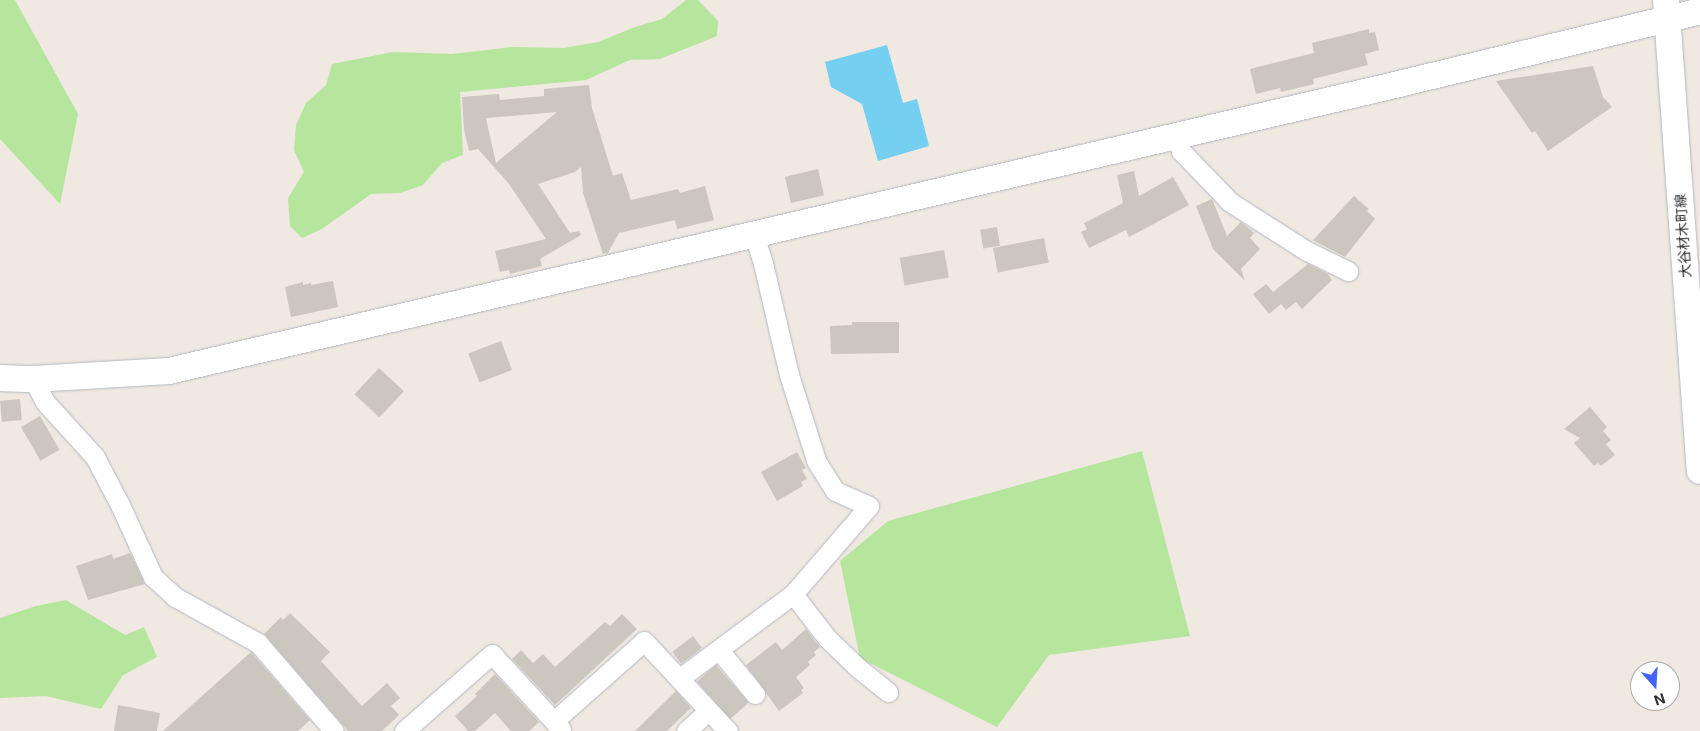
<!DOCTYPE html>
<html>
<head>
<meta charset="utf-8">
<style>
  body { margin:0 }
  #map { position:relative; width:1700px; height:731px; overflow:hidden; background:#efe9e1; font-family:Inter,"Noto Sans JP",sans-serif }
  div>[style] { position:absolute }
  .green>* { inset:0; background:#b6e59e }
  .water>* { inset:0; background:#75cff0 }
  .building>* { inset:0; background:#cbc7bf; transform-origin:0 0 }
  .roads { filter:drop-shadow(0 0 1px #b4b7c1) drop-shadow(0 0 1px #b4b7c1) }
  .street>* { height:19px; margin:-9.5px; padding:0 9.5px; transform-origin:9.5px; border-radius:9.5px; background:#fff }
  .secondary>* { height:26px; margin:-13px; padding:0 13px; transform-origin:13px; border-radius:13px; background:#fff }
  span { translate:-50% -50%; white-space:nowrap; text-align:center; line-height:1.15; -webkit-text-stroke:4px #fff; paint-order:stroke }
  .street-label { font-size:14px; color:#2e2e2e }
  .north { position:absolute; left:1630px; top:661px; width:50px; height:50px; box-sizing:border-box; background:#fff; border:1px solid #ababab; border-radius:50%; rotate:161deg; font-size:14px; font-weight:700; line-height:20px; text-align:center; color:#2e2e2e }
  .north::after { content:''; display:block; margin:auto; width:18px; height:22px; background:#4264fb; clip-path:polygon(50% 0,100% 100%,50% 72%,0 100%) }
</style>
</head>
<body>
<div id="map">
  <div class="green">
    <div style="clip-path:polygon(0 0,15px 0,78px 114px,60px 204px,0 139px)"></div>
    <div style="clip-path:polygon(686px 0,698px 0,718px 21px,717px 36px,660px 59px,630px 60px,586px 80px,460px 92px,463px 155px,442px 163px,423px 185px,400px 193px,371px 194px,322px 229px,302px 238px,290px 226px,288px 198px,304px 172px,294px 150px,296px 125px,306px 103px,326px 85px,332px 64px,393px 52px,452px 54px,513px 47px,564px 48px,598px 42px,635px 27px,662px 19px)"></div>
    <div style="clip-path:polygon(1142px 451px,1190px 636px,1049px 655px,997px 727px,860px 658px,840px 561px,888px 521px)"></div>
    <div style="clip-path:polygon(66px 600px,125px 635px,144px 627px,157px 657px,123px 675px,101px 709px,46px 696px,0 698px,0 618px,36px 606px)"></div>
  </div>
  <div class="water">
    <div style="clip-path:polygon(887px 45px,903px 103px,917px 99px,929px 146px,878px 161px,862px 104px,831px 87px,825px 62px)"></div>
  </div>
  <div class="building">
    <div style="clip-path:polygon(1369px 29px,1369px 33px,1375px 32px,1379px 50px,1365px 54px,1368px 65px,1313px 79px,1314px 84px,1281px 92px,1280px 88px,1256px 94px,1250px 69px,1314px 53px,1312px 43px)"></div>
    <div style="clip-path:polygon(1593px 66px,1603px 97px,1612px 107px,1548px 151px,1535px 131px,1532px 133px,1496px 81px)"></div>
    <div style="clip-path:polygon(evenodd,589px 85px,592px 108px,613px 176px,622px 173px,631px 200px,678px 189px,680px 193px,705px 186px,714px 220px,677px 229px,675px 220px,619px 233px,608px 253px,603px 254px,583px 193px,581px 167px,575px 172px,538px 184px,570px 233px,579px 231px,581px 235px,540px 259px,542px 266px,510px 274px,509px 270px,500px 272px,495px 251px,546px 239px,509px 184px,478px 149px,469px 151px,464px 130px,462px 97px,499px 94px,500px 100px,544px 96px,544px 89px,589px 85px,557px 112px,496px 163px,486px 118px,557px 112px)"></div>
    <div style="left:818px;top:169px;width:27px;height:34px;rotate:77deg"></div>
    <div style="clip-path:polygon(1134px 171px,1139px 196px,1173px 177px,1189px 205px,1129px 237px,1126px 230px,1089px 248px,1081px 232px,1087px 229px,1084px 223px,1123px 203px,1117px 175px)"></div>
    <div style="clip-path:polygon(1354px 196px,1369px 209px,1367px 211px,1375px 219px,1345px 257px,1313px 240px)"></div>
    <div style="clip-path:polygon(1212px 199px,1227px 236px,1241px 222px,1254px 233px,1250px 238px,1260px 249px,1241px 269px,1245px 281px,1213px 249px,1196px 206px)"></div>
    <div style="left:997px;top:227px;width:19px;height:17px;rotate:81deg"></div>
    <div style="left:1044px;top:238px;width:25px;height:52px;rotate:79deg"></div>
    <div style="left:944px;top:250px;width:28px;height:45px;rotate:80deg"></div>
    <div style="clip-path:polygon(1308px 264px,1328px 274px,1332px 280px,1302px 309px,1296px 302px,1286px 310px,1281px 304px,1269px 314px,1253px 294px,1266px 284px,1273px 292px)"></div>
    <div style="clip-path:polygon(333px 281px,338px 307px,291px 317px,285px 287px,303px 282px,303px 285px,311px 283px,311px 285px)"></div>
    <div style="clip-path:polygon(852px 322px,899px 322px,899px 353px,831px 354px,830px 326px,852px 325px)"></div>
    <div style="left:501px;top:341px;width:31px;height:35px;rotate:69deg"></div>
    <div style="left:379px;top:368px;width:34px;height:36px;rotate:43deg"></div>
    <div style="left:20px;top:399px;width:21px;height:20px;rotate:85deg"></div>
    <div style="clip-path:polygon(1590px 407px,1607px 427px,1603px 431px,1611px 440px,1606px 444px,1615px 455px,1601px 466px,1598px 463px,1594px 466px,1574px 443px,1580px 438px,1564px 429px)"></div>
    <div style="left:40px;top:416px;width:39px;height:22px;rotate:60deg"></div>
    <div style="clip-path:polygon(797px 452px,806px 468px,802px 470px,807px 479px,801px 482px,803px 486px,777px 501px,761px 472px)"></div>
    <div style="clip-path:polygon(130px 553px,145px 584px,88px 600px,76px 566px,112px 554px,113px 559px)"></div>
    <div style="clip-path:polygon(290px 613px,330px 652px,321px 661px,362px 706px,387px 683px,400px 698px,391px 706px,399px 715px,382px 731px,348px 731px,264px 634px,281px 617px,283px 620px)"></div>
    <div style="clip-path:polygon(622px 614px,637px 629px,555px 705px,512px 659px,521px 650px,533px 663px,543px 654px,555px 667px,605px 622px,610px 626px)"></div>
    <div style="clip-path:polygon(806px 629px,820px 647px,814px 652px,816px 655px,808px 662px,810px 665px,796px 677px,804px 688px,801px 690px,803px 693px,779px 711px,746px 665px,776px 642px,782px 650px)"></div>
    <div style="left:693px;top:636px;width:15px;height:26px;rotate:53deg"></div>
    <div style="clip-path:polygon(251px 652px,310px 720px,298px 731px,163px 731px)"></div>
    <div style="left:716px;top:665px;width:50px;height:25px;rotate:49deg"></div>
    <div style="clip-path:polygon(495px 674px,539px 722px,529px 731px,511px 731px,495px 713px,475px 731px,468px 731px,455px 716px,477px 696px,475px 694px)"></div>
    <div style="clip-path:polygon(676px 691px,691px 708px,667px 731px,635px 731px)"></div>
    <div style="clip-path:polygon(118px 705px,160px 713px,157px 731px,114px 731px)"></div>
  </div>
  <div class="roads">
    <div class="street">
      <div style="left:1177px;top:136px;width:16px;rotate:75deg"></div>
      <div style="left:1181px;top:151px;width:71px;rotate:46.1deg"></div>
      <div style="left:1230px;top:202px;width:91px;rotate:32.5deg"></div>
      <div style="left:1307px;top:251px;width:46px;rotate:26deg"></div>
      <div style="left:33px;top:379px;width:26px;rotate:62deg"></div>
      <div style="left:45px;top:402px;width:74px;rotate:47.7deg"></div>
      <div style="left:95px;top:457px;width:56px;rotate:62.5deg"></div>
      <div style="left:121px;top:507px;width:77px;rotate:65.4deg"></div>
      <div style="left:153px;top:577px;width:30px;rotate:42deg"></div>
      <div style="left:175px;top:597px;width:95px;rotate:29deg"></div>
      <div style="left:258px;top:643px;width:116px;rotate:49.2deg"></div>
      <div style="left:793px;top:594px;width:56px;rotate:52.3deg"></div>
      <div style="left:827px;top:638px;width:42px;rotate:44deg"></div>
      <div style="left:857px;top:667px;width:40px;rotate:39deg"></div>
      <div style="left:719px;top:650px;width:57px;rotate:50.7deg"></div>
      <div style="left:680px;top:678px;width:141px;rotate:-36.6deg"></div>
      <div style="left:793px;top:594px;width:116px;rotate:-49.2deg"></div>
      <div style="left:869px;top:506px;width:37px;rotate:-156deg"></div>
      <div style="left:835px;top:491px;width:36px;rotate:-122deg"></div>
      <div style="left:816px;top:460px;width:89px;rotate:-107.6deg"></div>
      <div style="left:789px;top:375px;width:115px;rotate:-103.1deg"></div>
      <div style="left:763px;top:263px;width:29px;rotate:-108deg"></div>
      <div style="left:554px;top:721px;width:120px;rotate:-41.6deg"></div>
      <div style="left:644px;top:641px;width:123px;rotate:47deg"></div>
      <div style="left:404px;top:731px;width:117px;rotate:-41.2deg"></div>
      <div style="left:492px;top:654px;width:102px;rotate:47.4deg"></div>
      <div style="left:686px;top:731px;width:30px;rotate:-42deg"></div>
    </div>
    <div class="secondary">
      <div style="left:1666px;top:0;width:472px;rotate:85.9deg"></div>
      <div style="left:0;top:378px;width:33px;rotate:2deg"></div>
      <div style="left:33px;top:379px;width:136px;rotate:-3.4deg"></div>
      <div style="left:169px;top:371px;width:1263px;rotate:-13.13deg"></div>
      <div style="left:1399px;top:84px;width:310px;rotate:-13.6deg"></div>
    </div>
  </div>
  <div class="street-label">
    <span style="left:1683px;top:236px;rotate:-94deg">大谷材木町線</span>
  </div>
  <div class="north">N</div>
</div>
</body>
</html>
